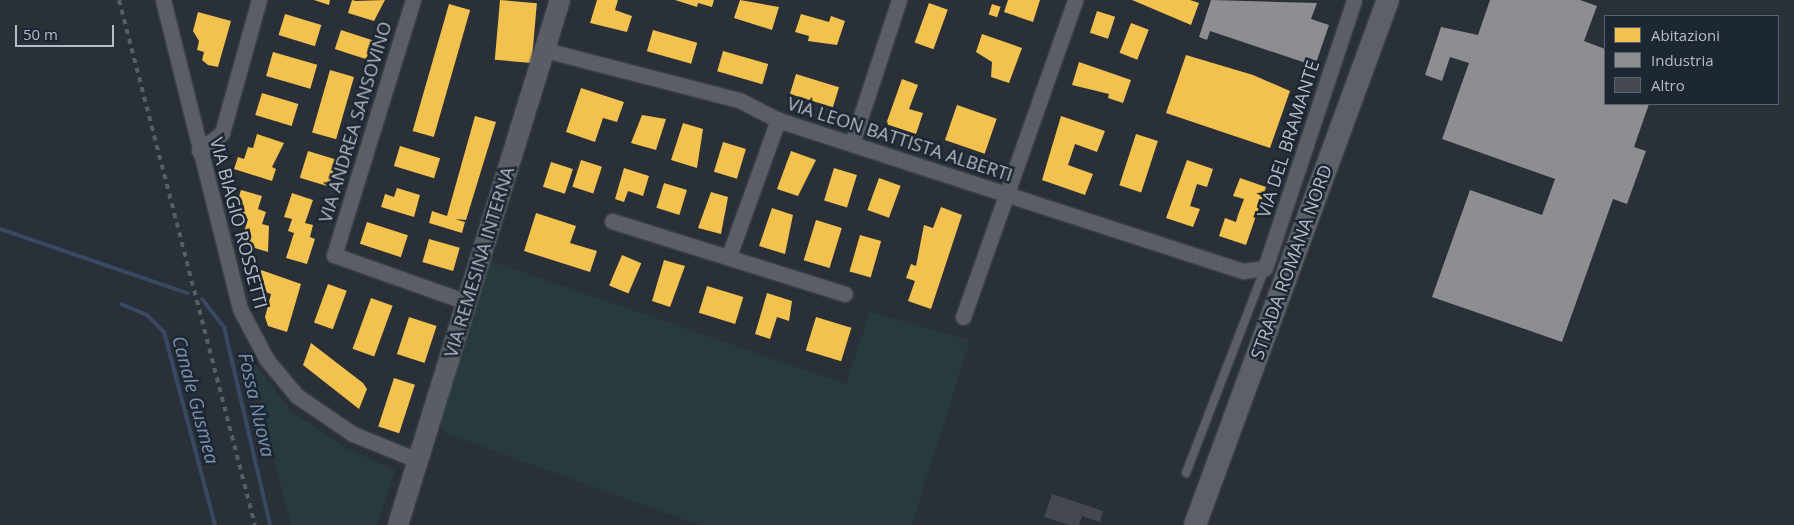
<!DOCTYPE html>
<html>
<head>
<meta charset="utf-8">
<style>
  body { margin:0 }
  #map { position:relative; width:1794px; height:525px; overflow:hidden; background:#2a3038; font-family:"Open Sans",sans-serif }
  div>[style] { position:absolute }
  .green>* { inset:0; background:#273a3e }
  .homes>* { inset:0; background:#f2c14e; transform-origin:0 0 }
  .industry>* { inset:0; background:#8d8d92 }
  .stream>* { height:4px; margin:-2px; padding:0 2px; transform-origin:2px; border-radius:2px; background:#384963 }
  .building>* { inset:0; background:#444950 }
  .roads { filter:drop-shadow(0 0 1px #484c53) drop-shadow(0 0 1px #484c53) }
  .lane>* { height:8px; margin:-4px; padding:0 4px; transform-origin:4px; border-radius:4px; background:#5a5e66 }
  .street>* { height:15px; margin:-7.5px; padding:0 7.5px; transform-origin:7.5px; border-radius:7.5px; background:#5a5e66 }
  .secondary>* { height:20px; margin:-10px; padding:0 10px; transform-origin:10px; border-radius:10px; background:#595d64 }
  .primary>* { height:22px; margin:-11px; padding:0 11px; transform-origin:11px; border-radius:11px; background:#5c6168 }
  .rail>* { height:4px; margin-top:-2px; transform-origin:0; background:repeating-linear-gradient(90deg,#595d64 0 5px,transparent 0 10px) }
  span { translate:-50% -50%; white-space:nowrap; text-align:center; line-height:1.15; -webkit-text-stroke:5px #1d2633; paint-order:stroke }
  .street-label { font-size:18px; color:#b4bcc9 }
  .water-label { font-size:19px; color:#7c92b1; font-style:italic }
  .legend { position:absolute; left:1604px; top:15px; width:175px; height:90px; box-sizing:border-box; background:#1d2633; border:1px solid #59626f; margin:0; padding:6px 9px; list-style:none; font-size:15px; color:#b4bcc9 }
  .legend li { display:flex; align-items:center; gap:10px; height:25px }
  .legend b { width:25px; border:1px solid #59626f }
  .scale { position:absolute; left:15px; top:25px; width:99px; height:22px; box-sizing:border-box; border:2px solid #b4bcc9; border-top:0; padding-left:6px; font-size:15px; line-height:18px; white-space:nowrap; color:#b4bcc9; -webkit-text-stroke:4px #1d2633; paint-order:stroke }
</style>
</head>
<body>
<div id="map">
  <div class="green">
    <div style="clip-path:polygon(488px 260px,846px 384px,870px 312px,970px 340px,912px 525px,699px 525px,447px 434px,436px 416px)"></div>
    <div style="clip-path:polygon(247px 354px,291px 411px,344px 447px,395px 470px,377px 525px,291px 525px)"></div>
  </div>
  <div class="homes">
    <div style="clip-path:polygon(314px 0,330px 0,329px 5px)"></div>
    <div style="clip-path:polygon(352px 0,356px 1px,385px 0,374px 21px,348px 13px)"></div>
    <div style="left:500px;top:0;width:37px;height:60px;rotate:5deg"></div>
    <div style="clip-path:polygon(597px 0,618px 0,615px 10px,632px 16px,627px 32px,590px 23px)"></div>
    <div style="clip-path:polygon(675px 0,714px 0,712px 7px,698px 3px,697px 7px)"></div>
    <div style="clip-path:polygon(740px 0,779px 7px,772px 30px,734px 18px)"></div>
    <div style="clip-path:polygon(1008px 0,1040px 0,1033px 22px,1004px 12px)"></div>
    <div style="clip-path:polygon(1132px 0,1190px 0,1199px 3px,1191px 25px)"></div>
    <div style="left:929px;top:3px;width:20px;height:42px;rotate:20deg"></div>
    <div style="left:449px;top:4px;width:22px;height:132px;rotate:16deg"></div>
    <div style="left:992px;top:4px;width:9px;height:11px;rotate:18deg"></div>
    <div style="left:1097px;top:11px;width:19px;height:23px;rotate:18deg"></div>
    <div style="clip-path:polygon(198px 12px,231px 21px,218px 67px,208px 65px,202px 60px,204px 52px,197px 50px,199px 41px,193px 31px)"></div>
    <div style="left:285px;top:14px;width:38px;height:22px;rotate:17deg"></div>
    <div style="clip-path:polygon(801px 14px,829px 22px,831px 16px,845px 21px,837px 45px,808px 41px,809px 36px,795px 32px)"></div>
    <div style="left:1131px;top:23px;width:19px;height:32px;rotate:21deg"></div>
    <div style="left:341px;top:30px;width:33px;height:20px;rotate:18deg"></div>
    <div style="left:653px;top:30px;width:46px;height:22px;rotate:16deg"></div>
    <div style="clip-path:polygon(982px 34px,1022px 48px,1009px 83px,991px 77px,992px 62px,976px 52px)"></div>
    <div style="left:723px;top:51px;width:47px;height:21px;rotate:16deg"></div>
    <div style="left:273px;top:52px;width:46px;height:25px;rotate:16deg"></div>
    <div style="clip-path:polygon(1186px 55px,1253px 75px,1290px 91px,1270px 148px,1166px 113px)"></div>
    <div style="clip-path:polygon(1079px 62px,1131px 80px,1123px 103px,1108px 98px,1109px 94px,1072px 85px)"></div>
    <div style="left:330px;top:70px;width:25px;height:65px;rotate:16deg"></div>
    <div style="left:796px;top:74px;width:45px;height:21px;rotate:17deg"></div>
    <div style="clip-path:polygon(902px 79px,918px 85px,909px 109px,923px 113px,916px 134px,886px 124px)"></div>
    <div style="clip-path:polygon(581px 88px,624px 102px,617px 122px,603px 118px,595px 142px,566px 132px)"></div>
    <div style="left:262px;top:93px;width:38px;height:23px;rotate:17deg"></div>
    <div style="left:957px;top:105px;width:42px;height:37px;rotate:19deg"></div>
    <div style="clip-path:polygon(642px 115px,666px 119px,656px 150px,631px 143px)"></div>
    <div style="clip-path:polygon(475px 116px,496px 122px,466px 220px,455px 219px,465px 222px,462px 233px,429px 223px,432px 211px,447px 216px)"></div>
    <div style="clip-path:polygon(1061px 116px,1105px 131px,1097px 152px,1075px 144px,1068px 165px,1093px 174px,1085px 195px,1042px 180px)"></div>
    <div style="clip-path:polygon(683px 123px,703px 129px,697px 168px,671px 160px)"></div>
    <div style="clip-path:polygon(257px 134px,284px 143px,272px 167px,276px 169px,272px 181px,234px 169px,238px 157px,244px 159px,248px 147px,253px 148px)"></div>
    <div style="left:1136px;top:134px;width:23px;height:54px;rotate:18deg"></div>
    <div style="left:723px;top:142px;width:24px;height:31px;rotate:17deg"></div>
    <div style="left:400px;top:146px;width:42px;height:21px;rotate:17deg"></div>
    <div style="left:308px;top:151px;width:30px;height:28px;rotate:17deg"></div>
    <div style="clip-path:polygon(791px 151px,816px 160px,798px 196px,777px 189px)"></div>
    <div style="left:581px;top:160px;width:22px;height:28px;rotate:18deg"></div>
    <div style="clip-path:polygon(1187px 160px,1213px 169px,1207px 187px,1197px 184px,1190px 206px,1200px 209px,1193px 227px,1166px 218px)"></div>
    <div style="left:551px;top:162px;width:23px;height:26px;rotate:18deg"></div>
    <div style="clip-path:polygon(624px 168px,649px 176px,643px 196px,628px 191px,624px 202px,615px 199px)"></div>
    <div style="left:834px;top:168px;width:24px;height:34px;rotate:17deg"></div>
    <div style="left:879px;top:178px;width:23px;height:34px;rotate:20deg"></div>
    <div style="clip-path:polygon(1240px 178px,1266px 187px,1246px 245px,1219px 236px,1225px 218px,1236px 222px,1238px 215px,1244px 199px,1233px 196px)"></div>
    <div style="left:664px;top:183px;width:24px;height:26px;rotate:17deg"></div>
    <div style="clip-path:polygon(397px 188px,420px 195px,414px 217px,381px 207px,385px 194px,394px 197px)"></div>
    <div style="clip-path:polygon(241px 190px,262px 196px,258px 209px,266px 212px,262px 224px,269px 226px,268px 252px,248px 246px,251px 234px,244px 232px,248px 219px,241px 217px,244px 205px,237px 203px)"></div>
    <div style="clip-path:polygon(711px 192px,728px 197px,721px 234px,698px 228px)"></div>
    <div style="clip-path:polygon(292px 193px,313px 200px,305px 223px,313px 225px,310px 237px,315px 239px,307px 264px,286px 258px,294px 233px,288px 231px,292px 219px,284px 217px)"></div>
    <div style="clip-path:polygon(941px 207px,962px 215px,931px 309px,908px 301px,915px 281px,906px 278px,911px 264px,916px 266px,924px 225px,933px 228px)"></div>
    <div style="clip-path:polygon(772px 208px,793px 215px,785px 254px,759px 246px)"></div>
    <div style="clip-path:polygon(536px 213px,576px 226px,570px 243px,597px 251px,590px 272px,524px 251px)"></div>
    <div style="left:816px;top:220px;width:27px;height:42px;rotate:17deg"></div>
    <div style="left:367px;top:222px;width:43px;height:23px;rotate:18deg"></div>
    <div style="left:860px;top:235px;width:22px;height:38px;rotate:16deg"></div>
    <div style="left:429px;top:239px;width:32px;height:24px;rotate:16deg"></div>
    <div style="left:622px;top:255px;width:21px;height:33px;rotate:23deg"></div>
    <div style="clip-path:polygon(664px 260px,685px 266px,670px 307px,652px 301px)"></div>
    <div style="clip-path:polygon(261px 270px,301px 284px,287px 332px,268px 326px,265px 317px,271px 294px,259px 290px)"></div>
    <div style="left:328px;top:284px;width:20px;height:41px;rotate:20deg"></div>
    <div style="left:707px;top:286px;width:38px;height:28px;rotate:17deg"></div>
    <div style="clip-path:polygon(767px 293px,792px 301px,789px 321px,777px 317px,770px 339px,755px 334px)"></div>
    <div style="left:371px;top:298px;width:23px;height:54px;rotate:20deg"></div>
    <div style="left:409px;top:317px;width:29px;height:39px;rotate:18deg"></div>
    <div style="left:816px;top:317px;width:37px;height:35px;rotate:17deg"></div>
    <div style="clip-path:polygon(311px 343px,363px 383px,367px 389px,359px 409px,303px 365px)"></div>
    <div style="left:394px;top:378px;width:22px;height:51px;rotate:18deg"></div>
  </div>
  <div class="industry">
    <div style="clip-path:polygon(1211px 0,1317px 3px,1311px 19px,1329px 25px,1315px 66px,1210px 31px,1207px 40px,1199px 37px)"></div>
    <div style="clip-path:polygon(1490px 0,1580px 0,1597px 6px,1584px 41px,1605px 49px,1605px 104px,1649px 104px,1634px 147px,1646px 151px,1627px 204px,1613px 199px,1562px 342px,1432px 297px,1470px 190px,1542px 215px,1555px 179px,1442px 139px,1469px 63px,1450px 57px,1442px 81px,1425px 75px,1441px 27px,1478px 35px)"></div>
  </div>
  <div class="stream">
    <div style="left:0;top:229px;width:198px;rotate:18.9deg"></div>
    <div style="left:202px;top:299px;width:36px;rotate:52deg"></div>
    <div style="left:224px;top:327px;width:203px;rotate:76.9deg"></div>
    <div style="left:121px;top:304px;width:28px;rotate:23deg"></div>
    <div style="left:147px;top:315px;width:24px;rotate:45deg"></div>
    <div style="left:164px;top:332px;width:200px;rotate:75.2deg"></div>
  </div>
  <div class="building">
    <div style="clip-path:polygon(1052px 494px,1103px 511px,1100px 522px,1082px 516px,1079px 525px,1070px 525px,1044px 517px)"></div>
  </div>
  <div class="roads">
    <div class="lane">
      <div style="left:1186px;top:473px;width:220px;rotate:-68.9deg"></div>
    </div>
    <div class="street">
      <div style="left:163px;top:0;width:318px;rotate:76deg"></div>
      <div style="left:240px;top:309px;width:58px;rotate:62.1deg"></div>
      <div style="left:267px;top:360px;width:47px;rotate:50.2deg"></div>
      <div style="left:297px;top:396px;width:68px;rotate:34.2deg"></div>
      <div style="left:353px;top:434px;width:71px;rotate:22.2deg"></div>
      <div style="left:413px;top:0;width:267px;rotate:107.2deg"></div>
      <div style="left:334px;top:255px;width:141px;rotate:19.5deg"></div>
      <div style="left:545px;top:50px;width:200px;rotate:14.5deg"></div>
      <div style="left:739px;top:100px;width:44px;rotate:27.1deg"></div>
      <div style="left:778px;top:120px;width:489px;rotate:18deg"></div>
      <div style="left:1243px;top:271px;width:22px;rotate:-8deg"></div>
      <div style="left:1265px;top:268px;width:282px;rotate:-71.6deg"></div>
      <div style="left:852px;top:143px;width:151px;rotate:-71.8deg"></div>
      <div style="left:199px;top:151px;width:29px;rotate:-38deg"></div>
      <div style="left:222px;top:133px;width:138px;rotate:-74.5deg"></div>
      <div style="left:612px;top:221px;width:244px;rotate:17.4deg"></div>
      <div style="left:729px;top:256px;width:145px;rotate:-70.2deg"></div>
      <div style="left:963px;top:317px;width:336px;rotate:-70.5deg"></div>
    </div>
    <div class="secondary">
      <div style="left:398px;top:525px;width:549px;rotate:-72.85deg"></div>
    </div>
    <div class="primary">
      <div style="left:1195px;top:525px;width:559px;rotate:-69.82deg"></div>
    </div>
  </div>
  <div class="rail">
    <div style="left:119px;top:0;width:542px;rotate:75.48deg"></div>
  </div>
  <div class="street-label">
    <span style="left:355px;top:122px;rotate:-73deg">VIA ANDREA SANSOVINO</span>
    <span style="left:900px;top:139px;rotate:18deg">VIA LEON BATTISTA ALBERTI</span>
    <span style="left:1288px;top:139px;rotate:-72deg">VIA DEL BRAMANTE</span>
    <span style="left:239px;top:223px;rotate:75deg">VIA BIAGIO ROSSETTI</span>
    <span style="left:479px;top:262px;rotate:-73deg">VIA REMESINA INTERNA</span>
    <span style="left:1291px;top:262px;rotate:-70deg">STRADA ROMANA NORD</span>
  </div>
  <div class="water-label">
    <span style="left:195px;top:400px;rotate:75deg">Canale Gusmea</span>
    <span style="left:256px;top:405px;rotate:77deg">Fossa Nuova</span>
  </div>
  <ul class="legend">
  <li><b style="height:14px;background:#f2c14e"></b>Abitazioni</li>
  <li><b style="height:14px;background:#8d8d92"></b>Industria</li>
  <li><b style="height:14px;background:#444950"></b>Altro</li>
  </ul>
  <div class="scale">50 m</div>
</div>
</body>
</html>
